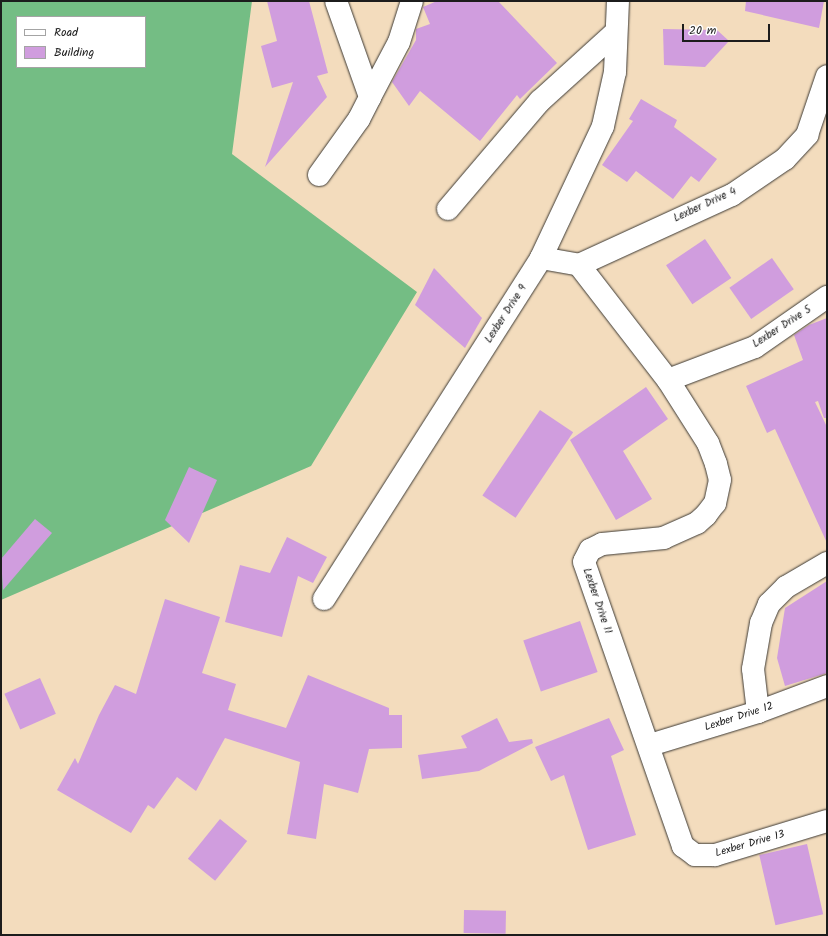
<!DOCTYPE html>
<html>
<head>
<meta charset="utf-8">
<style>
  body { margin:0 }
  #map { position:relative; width:828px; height:936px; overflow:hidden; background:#f3dcbd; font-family:Kalam,sans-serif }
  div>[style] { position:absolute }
  .forest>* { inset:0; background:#74bd84 }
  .building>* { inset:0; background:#d09dde; transform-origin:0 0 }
  .roads { filter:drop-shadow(0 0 1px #3c3934) drop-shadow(0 0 1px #3c3934) }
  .minor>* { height:22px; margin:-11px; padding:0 11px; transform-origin:11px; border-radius:11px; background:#fff }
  span { translate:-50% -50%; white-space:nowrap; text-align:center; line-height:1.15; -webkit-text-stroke:3px #fff; paint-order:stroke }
  .street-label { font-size:11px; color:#1c1c1c }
  .frame { position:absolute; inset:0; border:2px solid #1c1c1c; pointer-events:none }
  .legend { position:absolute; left:16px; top:16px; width:130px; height:52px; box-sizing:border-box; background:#fff; border:1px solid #a4a4a4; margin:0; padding:5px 7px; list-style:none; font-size:12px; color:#1c1c1c }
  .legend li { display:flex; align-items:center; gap:8px; height:20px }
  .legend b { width:20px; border:1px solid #a4a4a4 }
  .scale { position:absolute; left:682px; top:24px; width:88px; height:18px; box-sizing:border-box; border:2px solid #1c1c1c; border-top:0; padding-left:5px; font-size:12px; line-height:14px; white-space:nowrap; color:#1c1c1c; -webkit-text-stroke:3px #fff; paint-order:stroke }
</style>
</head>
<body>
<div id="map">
  <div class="forest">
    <div style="clip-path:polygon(evenodd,1px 1px,252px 1px,232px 154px,417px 292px,311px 466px,1px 600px,1px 1px,17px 17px,145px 17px,145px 67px,17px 67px,17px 17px)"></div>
  </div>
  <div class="building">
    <div style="clip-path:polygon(267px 1px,309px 1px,328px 73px,317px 76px,327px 97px,265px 167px,293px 82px,272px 88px,261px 46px,277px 41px)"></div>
    <div style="clip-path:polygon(437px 1px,498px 1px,557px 63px,520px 99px,517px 95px,480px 141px,420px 91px,409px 106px,392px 82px,416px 40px,416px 29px,430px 24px,423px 7px)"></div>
    <div style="clip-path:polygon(746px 1px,824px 1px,819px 28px,745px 11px)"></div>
    <div style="clip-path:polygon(663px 29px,717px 30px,729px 41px,705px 67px,664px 65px)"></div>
    <div style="clip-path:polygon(641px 99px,677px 120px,674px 127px,717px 159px,699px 182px,691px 176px,673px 199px,636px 171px,627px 182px,602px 165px,633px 121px,629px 119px)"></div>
    <div style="left:705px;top:239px;width:47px;height:47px;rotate:56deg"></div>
    <div style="left:772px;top:258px;width:38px;height:52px;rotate:55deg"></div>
    <div style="clip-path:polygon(434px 268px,482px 318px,465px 348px,415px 305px)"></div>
    <div style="clip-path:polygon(827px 318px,827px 418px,824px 418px,818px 401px,815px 402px,827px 427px,827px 543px,775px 429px,767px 433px,746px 386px,803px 360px,794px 335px,809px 325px)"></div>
    <div style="clip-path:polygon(646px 387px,668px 419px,623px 451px,652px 499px,616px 520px,570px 440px)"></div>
    <div style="left:540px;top:410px;width:40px;height:103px;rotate:34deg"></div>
    <div style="clip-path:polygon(189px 467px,217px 480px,189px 543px,165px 520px)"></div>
    <div style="clip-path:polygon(35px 519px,52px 533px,3px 590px,1px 559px)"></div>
    <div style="clip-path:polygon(287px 537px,327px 557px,313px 583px,298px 576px,282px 637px,225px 622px,240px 565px,270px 573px)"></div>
    <div style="clip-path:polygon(827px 581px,827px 673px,785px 686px,777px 658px,785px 608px)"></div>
    <div style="clip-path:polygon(165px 599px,220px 617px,202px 673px,236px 684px,228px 710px,286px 728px,308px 675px,389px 708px,389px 715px,402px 715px,402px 748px,369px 749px,358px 793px,324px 784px,316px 839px,287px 834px,300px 762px,225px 738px,196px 791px,177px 777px,154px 809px,148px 805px,131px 833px,57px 790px,75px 758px,78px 764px,99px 715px,115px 685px,136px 694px)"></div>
    <div style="left:580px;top:621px;width:54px;height:60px;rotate:71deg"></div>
    <div style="left:40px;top:678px;width:39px;height:39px;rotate:66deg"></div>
    <div style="clip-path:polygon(497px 718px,509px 742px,532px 739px,533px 743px,479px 771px,422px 779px,418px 755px,467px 748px,461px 736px)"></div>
    <div style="clip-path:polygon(609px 718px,624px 750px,611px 756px,636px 835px,588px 850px,564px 775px,551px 781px,535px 747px)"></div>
    <div style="left:220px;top:819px;width:35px;height:51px;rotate:39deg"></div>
    <div style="left:807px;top:844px;width:72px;height:49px;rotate:77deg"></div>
    <div style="left:464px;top:910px;width:42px;height:23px;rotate:1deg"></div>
  </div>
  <div class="roads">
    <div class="minor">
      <div style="left:336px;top:1px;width:102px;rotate:70.5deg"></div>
      <div style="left:319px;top:175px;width:69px;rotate:-54.5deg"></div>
      <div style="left:359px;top:119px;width:25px;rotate:-63deg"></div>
      <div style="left:370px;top:97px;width:62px;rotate:-62.2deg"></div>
      <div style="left:399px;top:42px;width:43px;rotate:-72.4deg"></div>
      <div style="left:448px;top:209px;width:142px;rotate:-49.6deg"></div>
      <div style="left:540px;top:101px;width:101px;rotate:-42.2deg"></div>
      <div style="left:541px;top:258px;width:39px;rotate:10deg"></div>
      <div style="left:579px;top:265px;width:145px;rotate:52.3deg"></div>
      <div style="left:668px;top:380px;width:75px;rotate:57.6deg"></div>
      <div style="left:708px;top:443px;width:22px;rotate:69deg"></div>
      <div style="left:716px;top:464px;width:16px;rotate:76deg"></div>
      <div style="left:720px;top:480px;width:24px;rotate:102deg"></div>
      <div style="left:715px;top:503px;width:15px;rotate:127deg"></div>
      <div style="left:706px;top:515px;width:12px;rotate:138deg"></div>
      <div style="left:697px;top:523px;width:36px;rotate:156deg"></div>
      <div style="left:664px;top:538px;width:62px;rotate:174.5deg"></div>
      <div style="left:602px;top:544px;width:13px;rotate:153deg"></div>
      <div style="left:590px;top:550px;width:13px;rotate:117deg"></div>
      <div style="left:584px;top:562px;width:301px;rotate:70.8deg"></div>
      <div style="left:683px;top:846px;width:15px;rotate:37deg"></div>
      <div style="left:695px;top:855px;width:20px"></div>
      <div style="left:715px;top:855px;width:117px;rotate:-16.9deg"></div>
      <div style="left:579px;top:265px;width:168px;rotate:-24.6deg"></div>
      <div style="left:732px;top:195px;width:64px;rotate:-34.2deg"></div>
      <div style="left:785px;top:159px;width:33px;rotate:-47deg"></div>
      <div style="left:807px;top:135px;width:62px;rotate:-71.3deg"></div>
      <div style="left:668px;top:380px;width:93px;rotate:-20.8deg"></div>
      <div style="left:755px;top:347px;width:88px;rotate:-34.8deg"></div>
      <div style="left:324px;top:599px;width:404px;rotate:-57.5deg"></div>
      <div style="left:541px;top:258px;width:146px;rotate:-64.8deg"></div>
      <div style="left:603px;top:126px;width:55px;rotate:-77.5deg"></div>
      <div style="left:615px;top:72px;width:71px;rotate:-87.6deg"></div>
      <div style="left:758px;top:712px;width:43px;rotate:-96.6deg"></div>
      <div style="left:753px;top:669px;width:47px;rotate:-80.1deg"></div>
      <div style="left:761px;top:623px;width:21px;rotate:-67deg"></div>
      <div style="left:769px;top:604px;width:24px;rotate:-45deg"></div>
      <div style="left:786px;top:587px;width:48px;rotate:-30.3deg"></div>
      <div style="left:650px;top:745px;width:113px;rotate:-17deg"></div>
      <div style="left:758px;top:712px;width:74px;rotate:-20.6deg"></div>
    </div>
  </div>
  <div class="street-label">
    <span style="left:705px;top:205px;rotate:-25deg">Lexber Drive 4</span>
    <span style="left:506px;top:314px;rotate:-57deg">Lexber Drive 9</span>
    <span style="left:782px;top:327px;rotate:-33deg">Lexber Drive 5</span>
    <span style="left:597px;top:601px;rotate:71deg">Lexber Drive 11</span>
    <span style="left:739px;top:717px;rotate:-18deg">Lexber Drive 12</span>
    <span style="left:750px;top:844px;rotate:-16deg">Lexber Drive 13</span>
  </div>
  <div class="frame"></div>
  <ul class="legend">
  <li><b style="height:5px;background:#fff"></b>Road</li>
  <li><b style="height:11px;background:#d09dde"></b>Building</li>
  </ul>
  <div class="scale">20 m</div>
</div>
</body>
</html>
